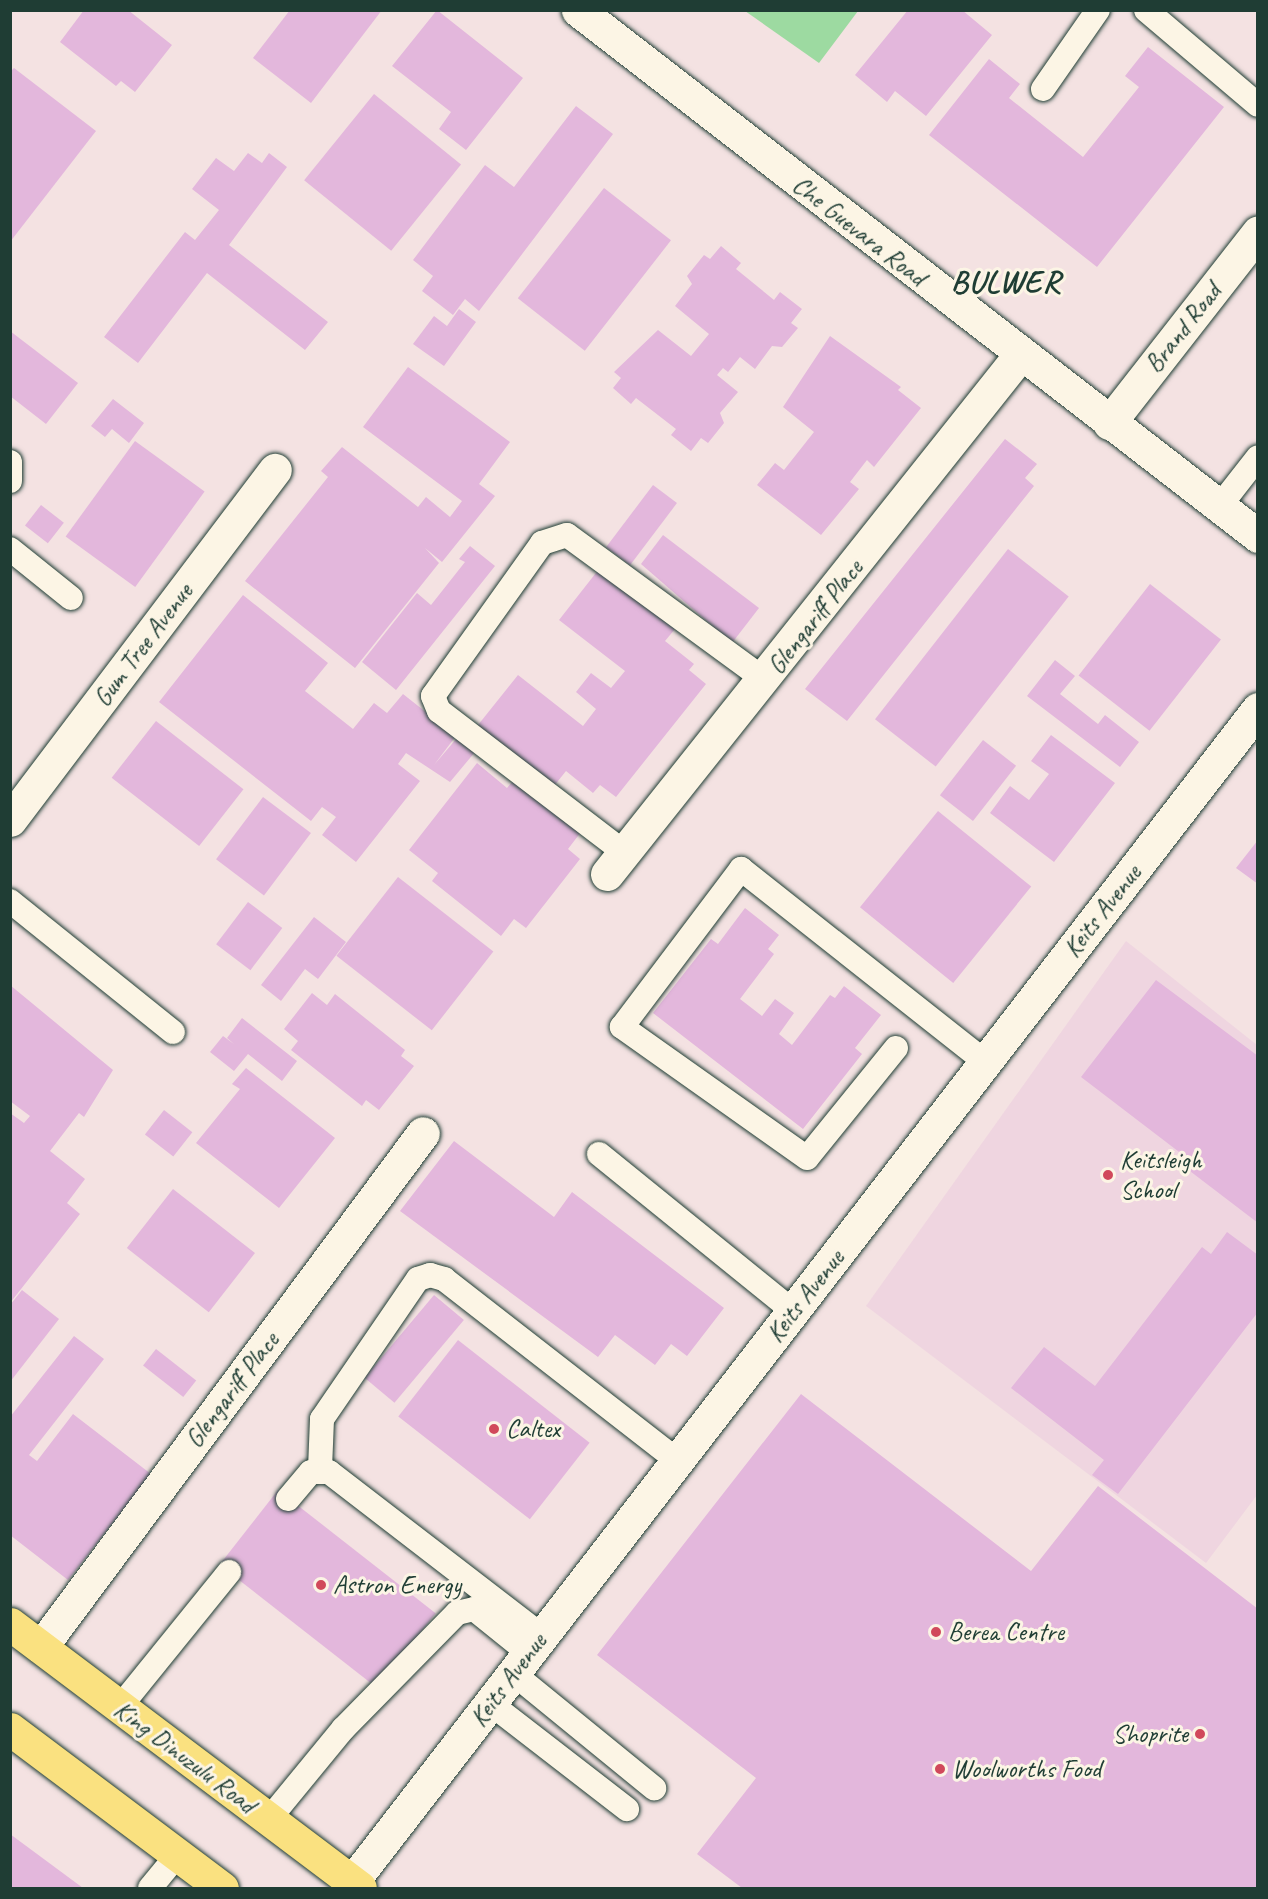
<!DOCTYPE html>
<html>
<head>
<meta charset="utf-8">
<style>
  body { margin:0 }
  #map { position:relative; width:1268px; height:1899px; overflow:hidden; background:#f4e2e2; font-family:Caveat,sans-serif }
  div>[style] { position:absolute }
  .built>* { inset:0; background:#efd5e0 }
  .green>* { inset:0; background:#9ddaa1 }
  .building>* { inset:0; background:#e3b7dc; transform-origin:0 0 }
  .roads { filter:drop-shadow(0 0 2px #1f3d34) drop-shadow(0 0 2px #1f3d34) }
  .service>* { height:24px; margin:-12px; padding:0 12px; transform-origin:12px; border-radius:12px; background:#fcf5e5 }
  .minor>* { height:33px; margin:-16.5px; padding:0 16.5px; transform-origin:16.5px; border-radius:16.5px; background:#fcf5e5 }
  .secondary>* { height:33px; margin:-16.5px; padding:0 16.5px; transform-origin:16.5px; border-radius:16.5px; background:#fcf5e5 }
  .primary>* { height:33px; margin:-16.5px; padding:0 16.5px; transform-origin:16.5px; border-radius:16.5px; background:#fae180 }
  .dots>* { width:16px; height:16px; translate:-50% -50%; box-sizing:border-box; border:3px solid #fcf5e5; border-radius:50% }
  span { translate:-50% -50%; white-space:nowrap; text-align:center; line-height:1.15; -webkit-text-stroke:6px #fcf5e5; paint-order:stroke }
  .street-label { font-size:26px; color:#1f3d34 }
  .poi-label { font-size:26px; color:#1f3d34 }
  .left { translate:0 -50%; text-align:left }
  .right { translate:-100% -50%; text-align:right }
  .district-label { font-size:32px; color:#1f3d34; font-weight:700; letter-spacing:1.5px }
  .frame { position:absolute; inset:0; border:12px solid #1f3d34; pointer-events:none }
</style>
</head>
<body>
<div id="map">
  <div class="built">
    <div style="clip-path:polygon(1126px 941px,1257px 1045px,1257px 1495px,1206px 1563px,866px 1306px)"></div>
  </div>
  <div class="green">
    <div style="clip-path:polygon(745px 11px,858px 11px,819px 63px)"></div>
  </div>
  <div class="building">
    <div style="clip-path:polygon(84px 10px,128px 10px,172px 45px,135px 92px,121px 81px,116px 86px,60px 42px)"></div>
    <div style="clip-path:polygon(290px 10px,382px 10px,311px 103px,253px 58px)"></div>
    <div style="clip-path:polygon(437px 10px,523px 78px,466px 150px,439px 129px,451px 112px,392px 66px)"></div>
    <div style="clip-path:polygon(908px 10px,962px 10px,992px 35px,926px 116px,895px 91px,887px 102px,855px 75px)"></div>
    <div style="clip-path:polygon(1148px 47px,1224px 107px,1097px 267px,929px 135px,989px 59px,1020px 84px,1009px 98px,1083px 157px,1139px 87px,1125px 76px)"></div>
    <div style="clip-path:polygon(14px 68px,96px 131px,10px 242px,10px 72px)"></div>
    <div style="left:374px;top:94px;width:112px;height:111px;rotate:39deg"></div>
    <div style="clip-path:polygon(576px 106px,613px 134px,479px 311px,465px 299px,453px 315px,422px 291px,433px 276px,413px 260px,485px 165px,514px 187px)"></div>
    <div style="clip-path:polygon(248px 153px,262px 163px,269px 153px,287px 167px,229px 245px,328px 322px,305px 350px,207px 273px,138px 363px,104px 337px,185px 232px,195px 240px,219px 210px,192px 189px,216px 158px,234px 171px)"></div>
    <div style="left:604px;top:188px;width:85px;height:140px;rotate:38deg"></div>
    <div style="clip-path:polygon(721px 246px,741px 263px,736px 269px,774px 300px,780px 292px,802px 309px,791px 323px,798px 328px,782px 347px,772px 346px,755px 369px,740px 357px,728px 372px,723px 368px,717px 375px,738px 392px,720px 413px,724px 423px,708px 443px,701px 438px,691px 451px,671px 435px,676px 429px,636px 398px,631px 404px,613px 388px,621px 378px,614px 372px,658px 330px,691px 356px,709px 334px,675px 306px,692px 284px,687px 276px,704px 255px,710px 259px)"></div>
    <div style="clip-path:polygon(459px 309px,476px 322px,444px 366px,413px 344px,434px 316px,447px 326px)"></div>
    <div style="clip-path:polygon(10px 331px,78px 383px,46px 424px,10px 396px)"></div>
    <div style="clip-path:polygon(830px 336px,901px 387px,898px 390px,921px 408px,874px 467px,867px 460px,850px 482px,859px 489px,821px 535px,757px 485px,775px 463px,784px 470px,814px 432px,783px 407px)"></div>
    <div style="clip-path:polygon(408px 367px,510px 442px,479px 484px,495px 496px,442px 562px,425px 548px,439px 563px,355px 668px,245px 581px,328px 477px,321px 471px,342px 447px,418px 507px,426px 497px,450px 517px,462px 501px,363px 427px)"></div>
    <div style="clip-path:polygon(113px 399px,144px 423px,129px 443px,112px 429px,105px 437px,91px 426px)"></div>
    <div style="clip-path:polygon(1005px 439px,1037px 464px,1025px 478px,1034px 486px,847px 721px,805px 689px)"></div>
    <div style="left:135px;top:441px;width:86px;height:118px;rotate:36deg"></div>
    <div style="left:653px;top:485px;width:30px;height:78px;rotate:37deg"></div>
    <div style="left:41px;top:505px;width:29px;height:26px;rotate:38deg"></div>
    <div style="clip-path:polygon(663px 535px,759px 608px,732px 643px,641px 564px)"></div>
    <div style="clip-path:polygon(470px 546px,495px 566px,396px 690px,362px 662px,417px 593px,431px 605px,465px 562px,459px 559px)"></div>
    <div style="left:1008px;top:549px;width:77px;height:216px;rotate:38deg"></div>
    <div style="clip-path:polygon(599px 569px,675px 629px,665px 641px,694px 664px,689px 670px,706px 684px,616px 797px,600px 785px,593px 793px,566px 771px,554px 786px,478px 725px,518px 675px,583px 726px,596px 709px,576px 692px,591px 673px,611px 688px,625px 671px,559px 620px)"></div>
    <div style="left:1150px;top:584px;width:90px;height:116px;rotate:38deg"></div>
    <div style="clip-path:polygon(243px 595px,328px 663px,305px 691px,353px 729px,374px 703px,387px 713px,403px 694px,456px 736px,434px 765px,457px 738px,475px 752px,450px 782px,406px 753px,398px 764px,420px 781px,356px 862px,322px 835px,336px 817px,322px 807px,311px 821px,159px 702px)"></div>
    <div style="clip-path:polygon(1055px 660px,1075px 676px,1060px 694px,1098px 724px,1105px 715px,1139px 742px,1120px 767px,1027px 696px)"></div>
    <div style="left:156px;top:721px;width:111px;height:72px;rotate:38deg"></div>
    <div style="clip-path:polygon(1051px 735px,1115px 783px,1054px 862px,990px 813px,1010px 786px,1029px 800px,1049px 774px,1031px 761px)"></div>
    <div style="left:983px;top:740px;width:42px;height:70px;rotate:38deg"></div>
    <div style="clip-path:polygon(477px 763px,507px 788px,514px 780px,581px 832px,568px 849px,580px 859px,526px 928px,514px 919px,501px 936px,432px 881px,438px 873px,409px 850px)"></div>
    <div style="left:263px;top:797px;width:60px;height:78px;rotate:37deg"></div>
    <div style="left:938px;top:811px;width:120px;height:124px;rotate:39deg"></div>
    <div style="clip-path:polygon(1258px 840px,1258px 884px,1236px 868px)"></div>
    <div style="left:398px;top:877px;width:121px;height:100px;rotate:38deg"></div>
    <div style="left:248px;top:902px;width:43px;height:53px;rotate:37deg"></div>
    <div style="clip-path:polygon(745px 908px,779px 935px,768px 949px,774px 954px,740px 999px,762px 1016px,775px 999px,794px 1013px,779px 1034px,792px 1045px,830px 995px,835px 998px,844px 986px,881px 1015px,855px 1048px,862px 1054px,803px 1129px,653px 1013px,711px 939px,718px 944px)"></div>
    <div style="clip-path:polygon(314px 917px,346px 942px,318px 979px,305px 969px,281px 1001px,261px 985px)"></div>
    <div style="clip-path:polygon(1156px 980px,1258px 1056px,1258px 1223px,1182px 1165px,1187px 1158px,1081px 1077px)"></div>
    <div style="clip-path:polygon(10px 985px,113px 1070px,84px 1117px,79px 1113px,50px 1151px,85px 1179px,67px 1203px,80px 1214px,10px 1303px,10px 1113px,24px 1123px,30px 1116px,10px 1101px)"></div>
    <div style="clip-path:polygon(312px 993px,327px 1005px,335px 994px,405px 1050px,401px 1056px,414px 1066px,379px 1110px,366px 1100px,362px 1106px,291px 1050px,298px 1041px,284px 1029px)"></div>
    <div style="clip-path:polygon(242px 1018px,297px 1061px,282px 1081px,248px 1054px,234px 1071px,210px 1052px,223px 1036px,234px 1044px,227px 1038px)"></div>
    <div style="clip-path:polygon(246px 1068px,335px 1138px,279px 1208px,196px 1143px,240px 1089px,232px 1084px)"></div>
    <div style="left:164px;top:1110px;width:36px;height:31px;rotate:38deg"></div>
    <div style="clip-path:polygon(454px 1141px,554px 1217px,572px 1192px,724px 1308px,687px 1356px,671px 1344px,655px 1365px,615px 1335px,598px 1357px,400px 1211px)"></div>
    <div style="left:173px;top:1189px;width:104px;height:75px;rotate:38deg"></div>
    <div style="clip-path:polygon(1227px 1232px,1258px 1255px,1258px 1312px,1118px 1494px,1092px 1475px,1104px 1460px,1011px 1388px,1044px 1347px,1095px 1386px,1202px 1247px,1211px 1254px)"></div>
    <div style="clip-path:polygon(22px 1290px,59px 1319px,10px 1382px,10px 1305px)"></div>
    <div style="left:434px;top:1295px;width:39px;height:108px;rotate:40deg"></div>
    <div style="clip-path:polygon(74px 1336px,104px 1359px,29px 1455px,37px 1461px,73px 1414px,151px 1474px,68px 1580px,10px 1535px,10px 1417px)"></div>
    <div style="left:458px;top:1340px;width:167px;height:97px;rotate:38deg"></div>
    <div style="left:156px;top:1349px;width:51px;height:21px;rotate:38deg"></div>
    <div style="clip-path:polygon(801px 1394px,1031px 1571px,1098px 1486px,1258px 1609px,1258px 1888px,742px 1888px,697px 1854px,756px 1778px,597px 1655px)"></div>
    <div style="left:278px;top:1490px;width:200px;height:95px;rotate:38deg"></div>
    <div style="clip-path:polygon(10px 1834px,83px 1888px,10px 1888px)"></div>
  </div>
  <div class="roads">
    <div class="service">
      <div style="left:1146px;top:10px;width:147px;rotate:40.3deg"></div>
      <div style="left:1043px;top:89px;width:96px;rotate:-55.2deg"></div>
      <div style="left:10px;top:462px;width:19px;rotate:90deg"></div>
      <div style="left:1219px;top:507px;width:63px;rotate:-52deg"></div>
      <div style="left:10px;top:549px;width:78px;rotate:38.8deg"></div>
      <div style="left:625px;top:853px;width:234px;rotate:-142.6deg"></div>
      <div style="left:439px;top:711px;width:16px;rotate:-112deg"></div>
      <div style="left:433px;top:696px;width:188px;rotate:-54.5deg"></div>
      <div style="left:542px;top:543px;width:26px;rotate:-18deg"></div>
      <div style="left:567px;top:535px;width:245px;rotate:36.2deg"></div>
      <div style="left:10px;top:901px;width:209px;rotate:38.8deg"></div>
      <div style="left:896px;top:1048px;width:141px;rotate:129deg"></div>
      <div style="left:807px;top:1158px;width:227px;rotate:-144.7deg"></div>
      <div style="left:622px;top:1027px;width:198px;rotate:-53deg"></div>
      <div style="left:741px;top:869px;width:311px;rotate:38.3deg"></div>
      <div style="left:599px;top:1154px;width:251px;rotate:39deg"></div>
      <div style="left:320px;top:1469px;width:50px;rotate:-87.7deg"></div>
      <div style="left:322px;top:1419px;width:170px;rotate:-55.6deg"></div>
      <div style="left:418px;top:1279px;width:13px;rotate:-18deg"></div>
      <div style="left:430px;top:1275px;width:15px;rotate:16deg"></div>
      <div style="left:444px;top:1279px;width:296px;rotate:37.9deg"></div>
      <div style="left:288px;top:1499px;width:35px;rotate:-50deg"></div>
      <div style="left:311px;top:1472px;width:18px"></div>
      <div style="left:329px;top:1472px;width:269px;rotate:37.6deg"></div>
      <div style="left:514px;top:1674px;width:181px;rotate:39.2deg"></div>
      <div style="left:491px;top:1704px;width:172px;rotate:37.7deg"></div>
      <div style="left:119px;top:1708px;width:175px;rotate:-51deg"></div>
      <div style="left:269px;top:1819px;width:117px;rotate:-50.6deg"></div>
      <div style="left:343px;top:1729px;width:163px;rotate:-45.5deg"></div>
      <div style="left:457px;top:1613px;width:17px;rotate:-13deg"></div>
      <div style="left:474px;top:1609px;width:70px;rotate:38.7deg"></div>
      <div style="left:150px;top:1888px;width:44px;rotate:-50.5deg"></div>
    </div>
    <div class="minor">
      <div style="left:1109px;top:423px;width:242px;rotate:-52deg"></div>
      <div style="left:10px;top:820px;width:439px;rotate:-52.9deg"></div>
      <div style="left:607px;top:874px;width:662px;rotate:-51.5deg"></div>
      <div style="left:41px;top:1647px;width:640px;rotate:-53.38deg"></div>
      <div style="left:352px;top:1882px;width:1482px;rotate:-52.32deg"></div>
    </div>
    <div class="secondary">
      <div style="left:578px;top:10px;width:860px;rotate:37.72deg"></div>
    </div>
    <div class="primary">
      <div style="left:10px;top:1624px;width:438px;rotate:37deg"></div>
      <div style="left:10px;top:1729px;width:265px;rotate:36.9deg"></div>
    </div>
  </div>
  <div class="dots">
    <div style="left:1108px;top:1175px;background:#d1495b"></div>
    <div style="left:494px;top:1429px;background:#d1495b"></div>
    <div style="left:321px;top:1585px;background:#d1495b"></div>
    <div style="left:936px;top:1632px;background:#d1495b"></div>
    <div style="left:1200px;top:1734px;background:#d1495b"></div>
    <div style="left:940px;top:1769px;background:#d1495b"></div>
  </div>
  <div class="street-label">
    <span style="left:859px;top:231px;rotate:38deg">Che Guevara Road</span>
    <span style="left:1183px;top:328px;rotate:-52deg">Brand Road</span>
    <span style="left:815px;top:617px;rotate:-52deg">Glengariff Place</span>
    <span style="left:143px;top:645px;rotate:-53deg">Gum Tree Avenue</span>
    <span style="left:1102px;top:911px;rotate:-52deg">Keits Avenue</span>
    <span style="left:805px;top:1296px;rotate:-52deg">Keits Avenue</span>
    <span style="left:232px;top:1390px;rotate:-53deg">Glengariff Place</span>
    <span style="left:508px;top:1680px;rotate:-53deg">Keits Avenue</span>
    <span style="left:185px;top:1757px;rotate:37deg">King Dinuzulu Road</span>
  </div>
  <div class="poi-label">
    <span class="left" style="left:1120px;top:1175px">Keitsleigh<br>School</span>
    <span class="left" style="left:506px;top:1429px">Caltex</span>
    <span class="left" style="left:333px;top:1585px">Astron Energy</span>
    <span class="left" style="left:948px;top:1632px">Berea Centre</span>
    <span class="right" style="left:1188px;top:1734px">Shoprite</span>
    <span class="left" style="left:952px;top:1769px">Woolworths Food</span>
  </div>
  <div class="district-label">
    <span style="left:1006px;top:282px">BULWER</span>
  </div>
  <div class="frame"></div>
</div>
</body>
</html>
